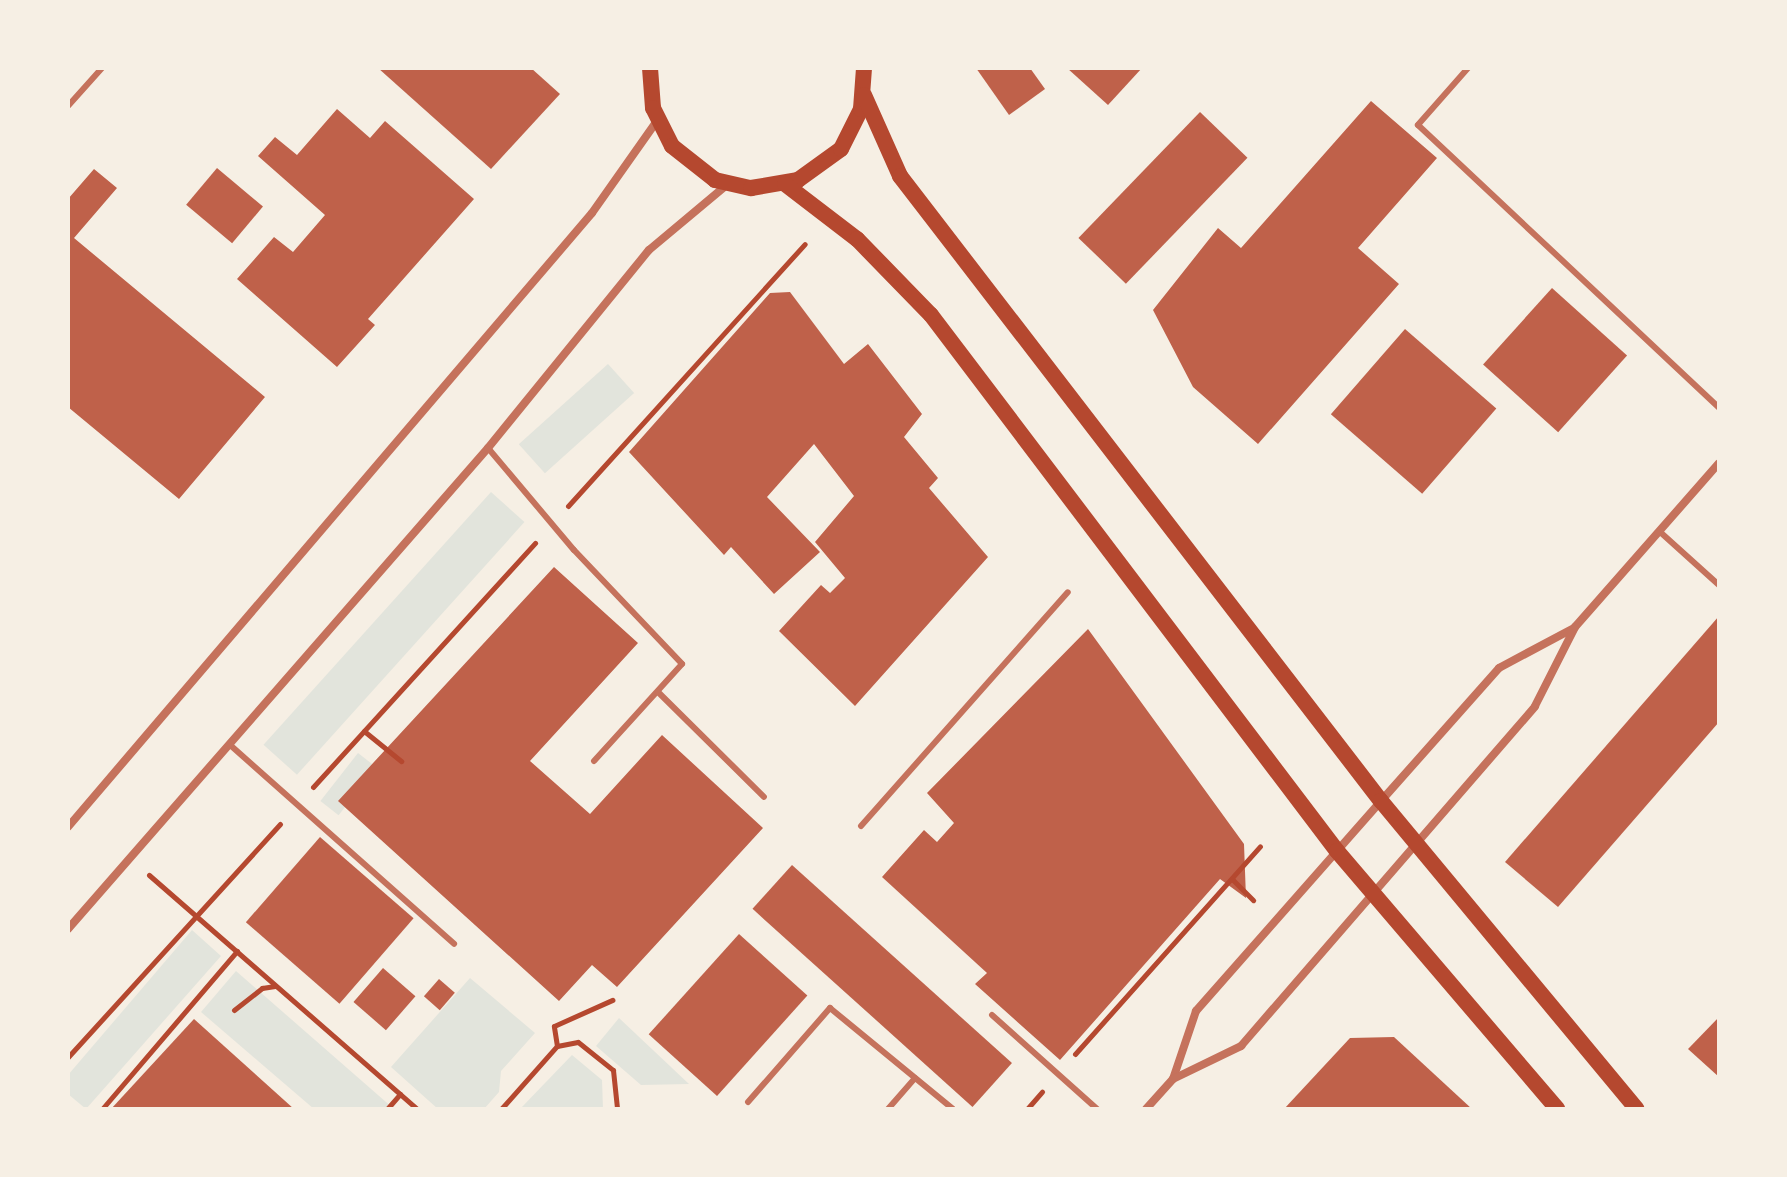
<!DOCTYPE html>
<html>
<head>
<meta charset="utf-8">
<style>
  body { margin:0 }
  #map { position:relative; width:1787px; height:1177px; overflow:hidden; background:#f6efe4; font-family:"Public Sans",sans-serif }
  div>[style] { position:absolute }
  .green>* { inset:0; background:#e2e4dc; transform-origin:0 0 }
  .building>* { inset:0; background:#bf614a; transform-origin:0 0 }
  .path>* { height:5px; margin:-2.5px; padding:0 2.5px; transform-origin:2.5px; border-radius:2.5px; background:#b5482f }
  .service>* { height:6px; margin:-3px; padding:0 3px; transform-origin:3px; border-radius:3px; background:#c5725c }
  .minor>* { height:8px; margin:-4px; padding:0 4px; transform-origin:4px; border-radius:4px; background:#c5725c }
  .secondary>* { height:16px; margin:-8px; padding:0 8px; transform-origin:8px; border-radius:8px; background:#b5482f }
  span { translate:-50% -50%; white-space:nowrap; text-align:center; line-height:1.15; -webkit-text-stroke:6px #f6efe4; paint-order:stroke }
  .frame { position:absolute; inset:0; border:70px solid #f6efe4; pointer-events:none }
</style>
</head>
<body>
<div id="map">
  <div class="green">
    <div style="left:608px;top:364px;width:39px;height:120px;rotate:48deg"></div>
    <div style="left:491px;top:492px;width:45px;height:340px;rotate:42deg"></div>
    <div style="left:358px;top:753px;width:23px;height:61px;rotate:38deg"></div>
    <div style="clip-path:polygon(192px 930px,221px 956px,86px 1109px,68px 1094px,68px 1075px)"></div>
    <div style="clip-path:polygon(236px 971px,394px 1109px,314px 1109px,201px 1012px)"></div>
    <div style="clip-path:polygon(470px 978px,535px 1033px,501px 1071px,499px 1092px,484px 1109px,438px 1109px,391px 1067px)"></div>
    <div style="clip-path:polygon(619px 1018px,689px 1084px,641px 1085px,596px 1046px)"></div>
    <div style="clip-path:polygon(572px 1055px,602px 1080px,603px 1109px,520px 1109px)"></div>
  </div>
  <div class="building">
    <div style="clip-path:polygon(378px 68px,531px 68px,560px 94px,491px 169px)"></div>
    <div style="clip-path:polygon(976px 68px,1030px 68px,1045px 89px,1009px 115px)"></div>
    <div style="clip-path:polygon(1067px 68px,1142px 68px,1108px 105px)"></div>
    <div style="clip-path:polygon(1371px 101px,1437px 158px,1358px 248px,1399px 284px,1258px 444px,1193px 387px,1153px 310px,1218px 228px,1241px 248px)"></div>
    <div style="clip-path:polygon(337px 109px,370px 138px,385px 121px,474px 199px,368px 319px,375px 325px,337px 367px,237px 279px,274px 237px,293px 252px,325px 215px,258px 156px,275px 137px,297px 155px)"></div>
    <div style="left:1200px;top:112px;width:66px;height:175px;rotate:44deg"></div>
    <div style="left:217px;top:168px;width:60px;height:48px;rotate:40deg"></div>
    <div style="clip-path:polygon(94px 169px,117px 188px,74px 238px,265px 397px,179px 499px,68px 407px,68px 199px)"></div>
    <div style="left:1552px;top:288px;width:101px;height:103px;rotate:42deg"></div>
    <div style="clip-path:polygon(790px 292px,844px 364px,868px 344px,922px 414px,904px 437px,938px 478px,929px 488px,988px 557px,855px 706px,779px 631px,821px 585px,830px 593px,845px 578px,815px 542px,854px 496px,814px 444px,767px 497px,820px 552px,774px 594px,731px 547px,724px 555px,629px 452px,770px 293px)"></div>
    <div style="left:1405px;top:329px;width:121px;height:113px;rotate:41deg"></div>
    <div style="clip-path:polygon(554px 567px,638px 643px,530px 761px,590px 814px,662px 735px,763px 828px,617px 987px,592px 965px,559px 1001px,338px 801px)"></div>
    <div style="clip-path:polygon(1719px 616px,1719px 722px,1558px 907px,1505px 862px)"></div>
    <div style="clip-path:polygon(1088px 629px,1244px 844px,1246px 898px,1220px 879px,1060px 1060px,975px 984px,987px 973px,882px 877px,924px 830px,937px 842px,954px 823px,927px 793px)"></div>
    <div style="left:320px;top:837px;width:124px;height:113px;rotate:41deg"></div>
    <div style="left:792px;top:865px;width:296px;height:59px;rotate:42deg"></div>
    <div style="left:739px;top:934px;width:92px;height:135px;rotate:42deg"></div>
    <div style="left:383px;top:968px;width:43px;height:45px;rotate:41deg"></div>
    <div style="left:439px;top:979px;width:21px;height:23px;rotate:41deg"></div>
    <div style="clip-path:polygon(1719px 1017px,1719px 1077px,1688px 1049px)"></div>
    <div style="clip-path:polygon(194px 1019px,294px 1109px,111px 1109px)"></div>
    <div style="clip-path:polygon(1394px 1037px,1472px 1109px,1284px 1109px,1350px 1038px)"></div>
  </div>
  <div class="path">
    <div style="left:568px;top:506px;width:353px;rotate:-47.9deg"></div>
    <div style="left:364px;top:731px;width:48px;rotate:39deg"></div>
    <div style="left:313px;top:787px;width:330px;rotate:-47.7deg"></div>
    <div style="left:149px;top:875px;width:356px;rotate:41.1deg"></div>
    <div style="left:1232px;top:879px;width:30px;rotate:45deg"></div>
    <div style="left:234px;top:1010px;width:36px;rotate:-38deg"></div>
    <div style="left:262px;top:988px;width:13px;rotate:-9deg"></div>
    <div style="left:557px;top:1046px;width:21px;rotate:-11deg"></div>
    <div style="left:578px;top:1042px;width:45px;rotate:38.7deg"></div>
    <div style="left:613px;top:1070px;width:39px;rotate:84deg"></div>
    <div style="left:1075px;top:1054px;width:278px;rotate:-48.3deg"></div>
    <div style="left:68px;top:1057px;width:315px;rotate:-47.7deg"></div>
    <div style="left:102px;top:1109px;width:208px;rotate:-49.5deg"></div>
    <div style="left:387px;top:1109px;width:20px;rotate:-49deg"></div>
    <div style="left:501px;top:1109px;width:84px;rotate:-48.4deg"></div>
    <div style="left:557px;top:1046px;width:20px;rotate:-99deg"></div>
    <div style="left:554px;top:1026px;width:64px;rotate:-24.1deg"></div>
    <div style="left:1027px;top:1109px;width:23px;rotate:-49deg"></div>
  </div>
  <div class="service">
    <div style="left:1468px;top:68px;width:76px;rotate:131.3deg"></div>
    <div style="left:1418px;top:125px;width:413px;rotate:43.2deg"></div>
    <div style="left:68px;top:106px;width:51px;rotate:-48.2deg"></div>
    <div style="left:488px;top:448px;width:133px;rotate:49.9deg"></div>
    <div style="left:574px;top:550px;width:157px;rotate:46.5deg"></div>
    <div style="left:682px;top:664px;width:131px;rotate:132.2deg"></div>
    <div style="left:1659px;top:531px;width:81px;rotate:42deg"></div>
    <div style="left:658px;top:692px;width:149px;rotate:44.7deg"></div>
    <div style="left:229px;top:744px;width:301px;rotate:41.6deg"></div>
    <div style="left:861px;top:826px;width:312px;rotate:-48.5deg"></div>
    <div style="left:992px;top:1015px;width:141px;rotate:41.8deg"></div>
    <div style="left:748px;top:1102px;width:125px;rotate:-48.9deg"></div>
    <div style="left:830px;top:1008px;width:159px;rotate:39.4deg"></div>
    <div style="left:888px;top:1109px;width:41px;rotate:-48.9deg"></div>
  </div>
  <div class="minor">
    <div style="left:68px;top:827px;width:807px;rotate:-49.52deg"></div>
    <div style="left:592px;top:213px;width:113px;rotate:-54.8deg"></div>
    <div style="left:68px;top:929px;width:639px;rotate:-48.87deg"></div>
    <div style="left:488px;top:448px;width:255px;rotate:-50.9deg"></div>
    <div style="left:649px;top:250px;width:103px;rotate:-39.9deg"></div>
    <div style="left:1173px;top:1079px;width:72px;rotate:-71.3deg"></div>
    <div style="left:1196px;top:1011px;width:280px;rotate:-48.6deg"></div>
    <div style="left:1381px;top:801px;width:178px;rotate:-48.4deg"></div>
    <div style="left:1499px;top:668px;width:85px;rotate:-28.1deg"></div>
    <div style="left:1146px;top:1109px;width:40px;rotate:-48deg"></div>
    <div style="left:1173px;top:1079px;width:76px;rotate:-25.9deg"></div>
    <div style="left:1241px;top:1046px;width:449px;rotate:-49.1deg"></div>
    <div style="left:1535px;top:706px;width:89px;rotate:-63.1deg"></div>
    <div style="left:1575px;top:627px;width:218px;rotate:-48.7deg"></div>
  </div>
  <div class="secondary">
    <div style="left:650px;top:68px;width:40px;rotate:85.7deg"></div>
    <div style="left:653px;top:108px;width:42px;rotate:63.4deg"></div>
    <div style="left:672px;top:146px;width:55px;rotate:38.3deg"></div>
    <div style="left:715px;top:180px;width:37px;rotate:13deg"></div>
    <div style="left:751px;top:188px;width:48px;rotate:-9.7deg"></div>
    <div style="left:798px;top:180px;width:53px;rotate:-35.8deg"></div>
    <div style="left:841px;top:149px;width:45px;rotate:-63.4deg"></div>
    <div style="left:861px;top:109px;width:41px;rotate:-85.8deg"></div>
    <div style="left:864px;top:95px;width:89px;rotate:66deg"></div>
    <div style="left:900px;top:176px;width:789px;rotate:52.42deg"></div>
    <div style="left:1381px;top:801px;width:400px;rotate:50.3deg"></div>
    <div style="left:785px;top:184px;width:91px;rotate:37.4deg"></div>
    <div style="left:857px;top:239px;width:106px;rotate:45.8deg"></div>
    <div style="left:931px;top:315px;width:672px;rotate:52.86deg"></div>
    <div style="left:1337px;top:851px;width:339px;rotate:49.5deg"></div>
  </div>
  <div class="frame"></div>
</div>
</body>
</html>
